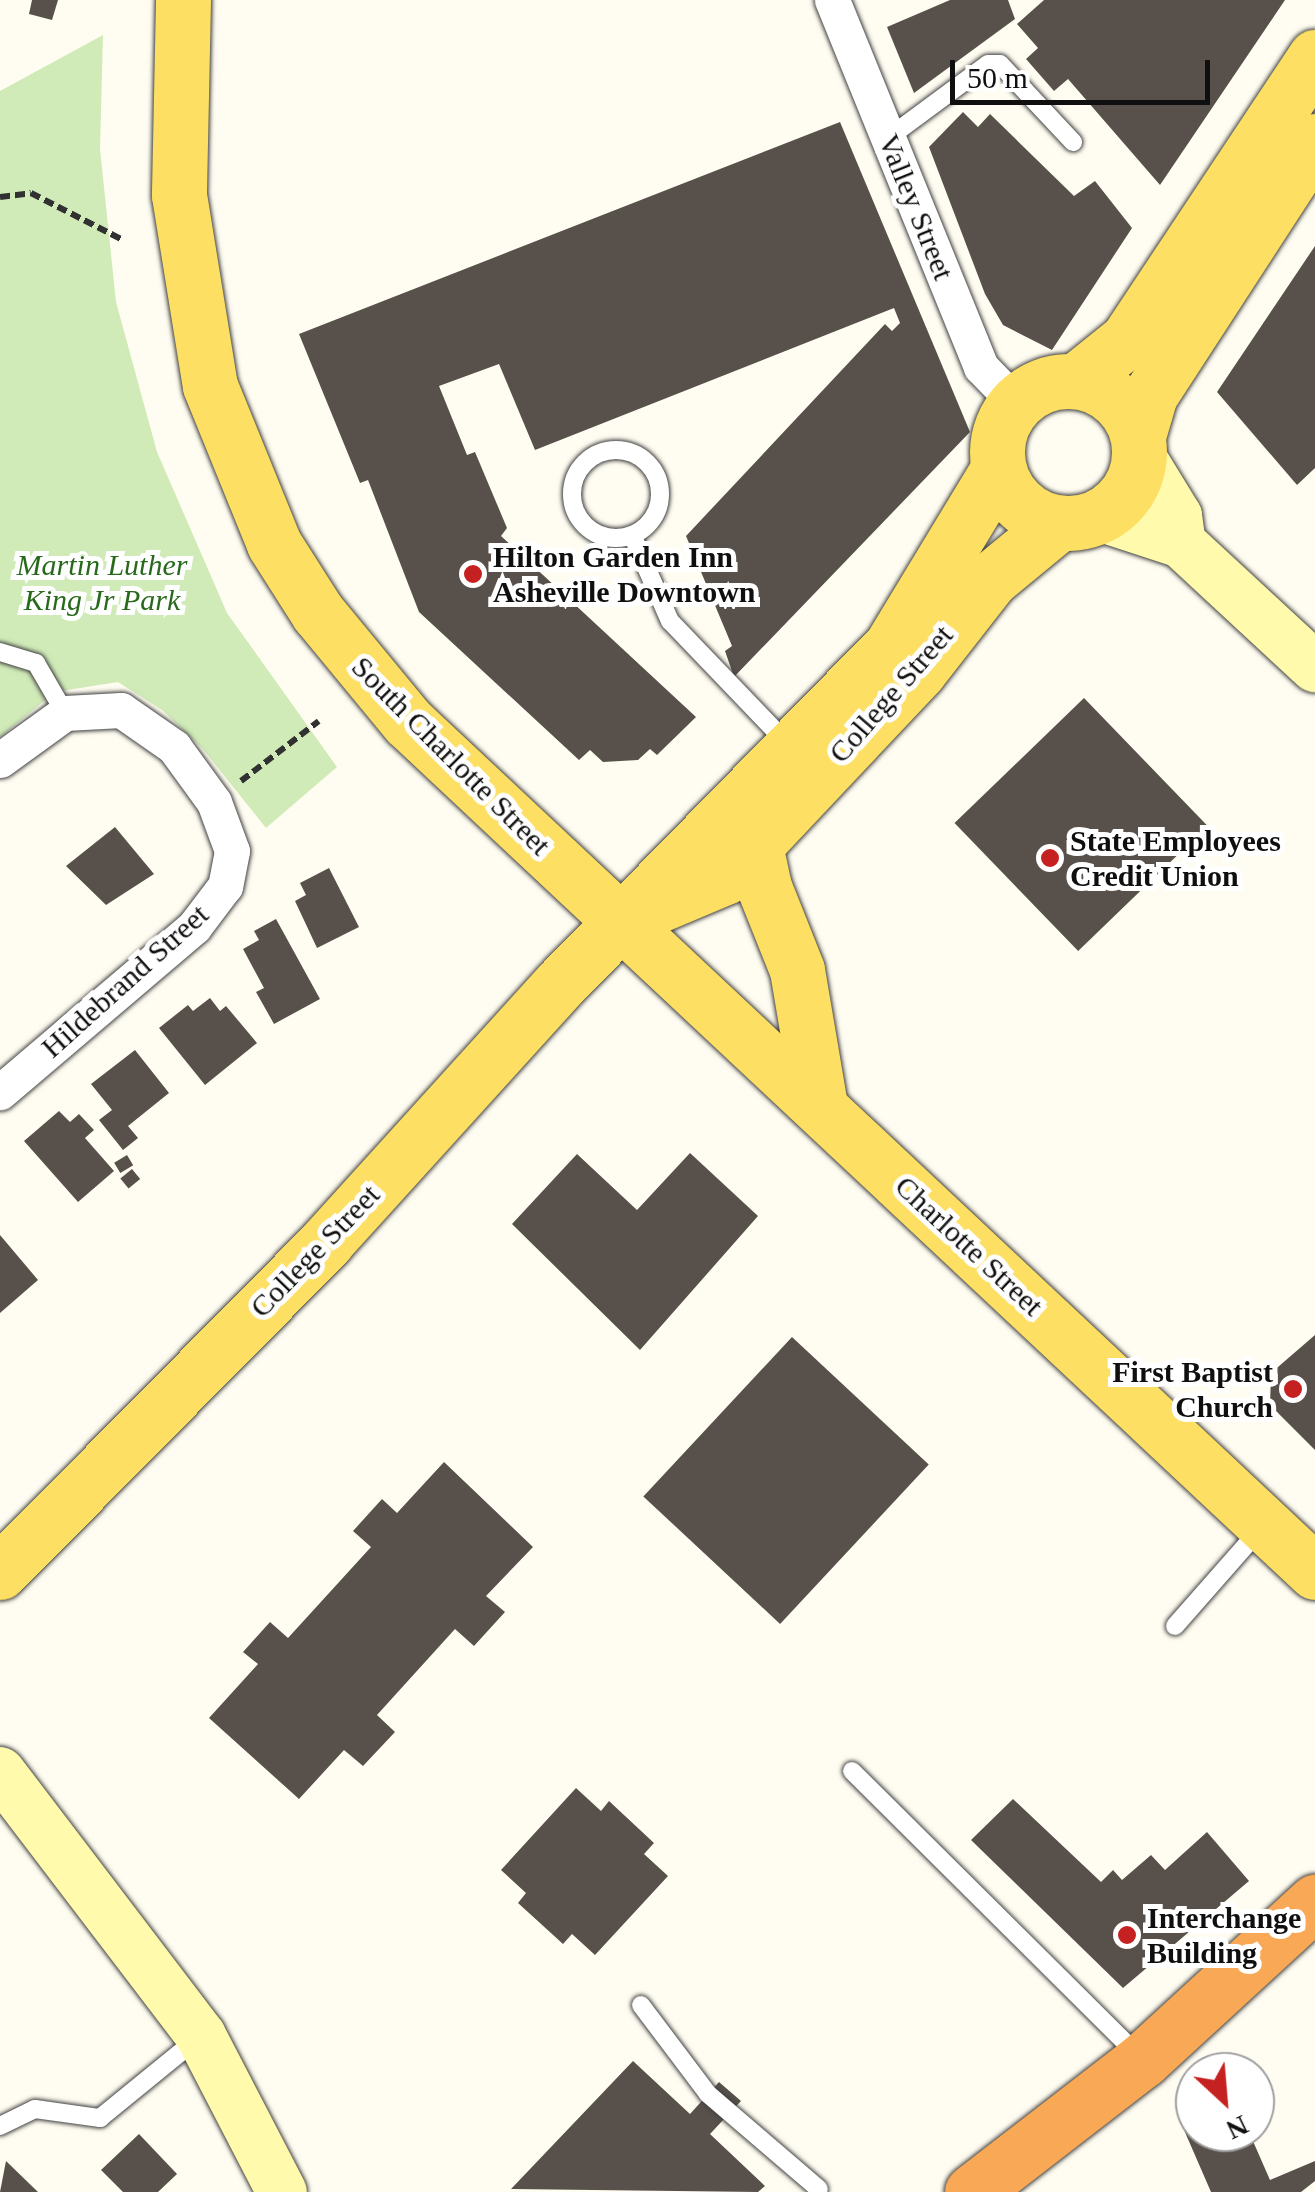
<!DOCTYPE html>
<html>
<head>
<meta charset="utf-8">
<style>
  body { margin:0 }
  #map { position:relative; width:1315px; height:2192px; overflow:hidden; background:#fffdf1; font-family:"Times New Roman",serif }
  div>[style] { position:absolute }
  .green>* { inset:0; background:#d0ebb8 }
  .building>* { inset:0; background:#58514b; transform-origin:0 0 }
  .path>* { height:6px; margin-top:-3px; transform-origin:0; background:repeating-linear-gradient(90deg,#313131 0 10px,transparent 0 15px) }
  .roads { filter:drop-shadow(0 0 2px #424242) drop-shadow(0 0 2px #424242) }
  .lane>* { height:18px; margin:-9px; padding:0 9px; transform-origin:9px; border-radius:9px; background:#fff }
  .lane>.ring { margin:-9px; padding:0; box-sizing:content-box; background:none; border:18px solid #fff; border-radius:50% }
  .street>* { height:35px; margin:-17.5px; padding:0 17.5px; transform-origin:17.5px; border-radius:17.5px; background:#fff }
  .secondary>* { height:50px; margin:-25px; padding:0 25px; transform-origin:25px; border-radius:25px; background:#fffaac }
  .primary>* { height:55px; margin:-27.5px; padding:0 27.5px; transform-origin:27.5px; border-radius:27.5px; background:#fddf63 }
  .primary>.ring { margin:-27.5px; padding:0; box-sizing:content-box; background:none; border:55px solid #fddf63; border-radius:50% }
  .highway>* { height:55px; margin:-27.5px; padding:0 27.5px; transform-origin:27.5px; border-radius:27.5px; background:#f9a855 }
  .dots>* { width:28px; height:28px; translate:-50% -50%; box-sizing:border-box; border:5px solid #fff; border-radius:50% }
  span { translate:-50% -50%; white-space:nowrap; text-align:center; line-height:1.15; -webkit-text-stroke:10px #fff; paint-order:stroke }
  .street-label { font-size:30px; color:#0f0f0f }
  .poi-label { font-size:30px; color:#0f0f0f; font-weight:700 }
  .left { translate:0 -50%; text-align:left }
  .right { translate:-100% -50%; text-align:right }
  .park-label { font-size:30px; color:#286a1c; font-style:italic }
  .north { position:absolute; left:1175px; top:2052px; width:100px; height:100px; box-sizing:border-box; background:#fff; border:2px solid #9f9f9f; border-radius:50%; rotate:154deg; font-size:28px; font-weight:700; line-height:40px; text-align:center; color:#0f0f0f }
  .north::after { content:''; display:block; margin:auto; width:35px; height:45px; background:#c52121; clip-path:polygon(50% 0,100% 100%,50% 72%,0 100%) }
  .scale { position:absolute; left:950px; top:60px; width:260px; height:45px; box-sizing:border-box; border:5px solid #0f0f0f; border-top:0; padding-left:12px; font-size:30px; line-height:35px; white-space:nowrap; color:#0f0f0f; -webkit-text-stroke:8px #fff; paint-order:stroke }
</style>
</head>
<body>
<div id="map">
  <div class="green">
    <div style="clip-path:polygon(103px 35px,100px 149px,116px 302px,157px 452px,227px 613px,337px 767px,266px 828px,202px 748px,162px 710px,118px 682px,55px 692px,0 737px,0 91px)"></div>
  </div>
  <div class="building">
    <div style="clip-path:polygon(32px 0,58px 0,52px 20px,29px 14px)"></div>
    <div style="clip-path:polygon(950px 0,1008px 0,1015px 19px,914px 93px,887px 27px)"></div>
    <div style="clip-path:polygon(1044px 0,1285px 0,1160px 185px,1068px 79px,1054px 91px,1026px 59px,1038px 48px,1017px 24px)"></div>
    <div style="clip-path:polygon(963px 112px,978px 127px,990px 114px,1074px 196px,1095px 181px,1132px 228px,1052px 350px,1003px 325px,985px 294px,929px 147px)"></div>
    <div style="clip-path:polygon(840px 122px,970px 432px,734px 677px,725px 651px,732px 646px,686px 536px,885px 324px,892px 331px,900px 323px,894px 308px,535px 450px,499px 364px,439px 386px,467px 455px,475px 452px,507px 528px,501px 536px,696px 717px,657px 755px,650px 749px,638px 760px,603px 762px,590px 750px,579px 760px,419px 612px,368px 480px,360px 483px,299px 334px)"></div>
    <div style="clip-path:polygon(1315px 246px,1315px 468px,1297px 485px,1217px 392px)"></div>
    <div style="left:1084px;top:698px;width:178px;height:180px;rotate:46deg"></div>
    <div style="clip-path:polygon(115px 827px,154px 874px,106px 905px,66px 866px)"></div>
    <div style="clip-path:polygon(329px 868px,359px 927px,317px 948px,295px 901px,306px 895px,300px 883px)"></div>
    <div style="clip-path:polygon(276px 919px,320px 999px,274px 1024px,256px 992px,264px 988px,243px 949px,259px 940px,254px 931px)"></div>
    <div style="clip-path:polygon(210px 998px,220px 1011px,226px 1006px,257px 1043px,205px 1085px,159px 1028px,188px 1005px,193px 1011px)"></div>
    <div style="clip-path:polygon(135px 1050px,169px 1093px,128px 1126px,138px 1138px,123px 1150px,99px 1120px,112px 1110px,91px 1084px)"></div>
    <div style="clip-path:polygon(59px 1111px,70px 1122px,79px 1114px,94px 1130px,85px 1138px,114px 1171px,78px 1202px,24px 1141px)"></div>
    <div style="clip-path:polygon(690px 1153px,758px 1216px,640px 1350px,512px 1224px,577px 1154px,637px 1210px)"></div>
    <div style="left:127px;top:1155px;width:12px;height:15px;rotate:59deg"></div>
    <div style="left:132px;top:1169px;width:13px;height:15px;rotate:51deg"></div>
    <div style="clip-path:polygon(0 1235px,38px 1280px,0 1313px)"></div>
    <div style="clip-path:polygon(1315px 1335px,1315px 1450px,1270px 1405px,1271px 1373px)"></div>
    <div style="left:792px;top:1337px;width:187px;height:218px;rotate:43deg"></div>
    <div style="clip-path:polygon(444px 1462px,533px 1547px,486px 1596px,505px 1612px,474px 1646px,455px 1629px,377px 1715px,395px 1732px,363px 1766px,344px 1750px,299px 1799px,209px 1718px,258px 1664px,243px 1652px,270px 1622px,288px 1638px,371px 1547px,353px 1531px,382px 1499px,397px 1513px)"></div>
    <div style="clip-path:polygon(576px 1788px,601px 1811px,609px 1801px,654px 1843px,644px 1854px,668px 1876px,595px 1955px,572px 1934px,563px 1944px,518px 1903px,526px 1893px,501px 1870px)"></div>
    <div style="clip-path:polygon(1013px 1799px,1101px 1882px,1113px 1870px,1122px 1880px,1151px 1855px,1165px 1870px,1207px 1832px,1249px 1881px,1123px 1988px,971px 1840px)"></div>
    <div style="clip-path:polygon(633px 2061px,690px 2114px,719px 2082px,741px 2101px,710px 2134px,765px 2186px,758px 2192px,511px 2189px)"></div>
    <div style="clip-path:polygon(1195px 2117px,1195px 2132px,1249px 2132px,1270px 2180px,1315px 2161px,1315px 2181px,1301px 2192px,1211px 2192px,1181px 2123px)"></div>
    <div style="clip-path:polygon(139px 2134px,177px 2174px,158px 2192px,123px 2192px,101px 2170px)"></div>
    <div style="clip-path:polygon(6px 2161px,38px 2192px,0 2192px)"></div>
  </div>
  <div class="path">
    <div style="left:0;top:197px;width:31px;rotate:-7deg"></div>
    <div style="left:31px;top:193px;width:101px;rotate:27.1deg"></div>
    <div style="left:241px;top:781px;width:98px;rotate:-37.6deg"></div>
  </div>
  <div class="roads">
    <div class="lane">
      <div style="left:888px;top:138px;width:124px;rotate:-36.5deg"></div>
      <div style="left:988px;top:64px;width:12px"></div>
      <div style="left:1000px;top:64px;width:107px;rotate:46.9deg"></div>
      <div class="ring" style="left:572px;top:450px;width:70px;height:70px"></div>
      <div style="left:632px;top:535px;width:94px;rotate:66.2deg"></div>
      <div style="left:670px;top:621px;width:170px;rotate:46.2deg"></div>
      <div style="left:0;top:652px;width:38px;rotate:17deg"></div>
      <div style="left:36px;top:663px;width:58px;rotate:59.9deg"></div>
      <div style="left:1175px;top:1626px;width:130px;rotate:-48.7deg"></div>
      <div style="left:852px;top:1771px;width:404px;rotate:44.8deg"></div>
      <div style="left:641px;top:2005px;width:111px;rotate:53deg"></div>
      <div style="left:708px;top:2094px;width:146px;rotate:40.6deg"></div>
      <div style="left:0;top:2126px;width:39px;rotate:-26deg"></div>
      <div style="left:35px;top:2109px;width:66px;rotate:7.9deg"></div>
      <div style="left:100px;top:2118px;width:125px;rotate:-39.2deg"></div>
    </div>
    <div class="street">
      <div style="left:832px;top:0;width:396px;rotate:67.9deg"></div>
      <div style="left:981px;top:367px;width:50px;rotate:45.8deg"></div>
      <div style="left:0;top:760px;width:80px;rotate:-35.9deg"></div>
      <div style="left:65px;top:713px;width:56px;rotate:-3.1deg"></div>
      <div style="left:121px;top:710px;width:65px;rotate:34.9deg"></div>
      <div style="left:174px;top:747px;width:68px;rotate:54deg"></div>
      <div style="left:214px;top:802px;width:52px;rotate:69.8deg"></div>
      <div style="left:232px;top:851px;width:36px;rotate:101deg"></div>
      <div style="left:225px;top:886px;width:51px;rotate:127.1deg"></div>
      <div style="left:194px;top:927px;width:255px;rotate:139.6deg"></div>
    </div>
    <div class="secondary">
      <div style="left:1139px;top:454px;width:73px;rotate:58.5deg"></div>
      <div style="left:1177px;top:516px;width:27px;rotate:82deg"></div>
      <div style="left:1099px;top:516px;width:86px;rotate:18.2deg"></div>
      <div style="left:1181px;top:543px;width:183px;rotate:42.8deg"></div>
      <div style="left:0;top:1772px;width:332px;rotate:52.7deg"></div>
      <div style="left:201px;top:2036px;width:176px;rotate:62.6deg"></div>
    </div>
    <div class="primary">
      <div style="left:183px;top:0;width:195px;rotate:91.2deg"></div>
      <div style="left:179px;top:195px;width:193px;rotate:80.8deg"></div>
      <div style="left:210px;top:386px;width:170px;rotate:67.9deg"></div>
      <div style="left:274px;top:544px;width:82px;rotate:57.5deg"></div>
      <div style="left:318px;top:613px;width:141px;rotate:50.5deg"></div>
      <div style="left:408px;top:722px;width:1243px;rotate:43.14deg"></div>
      <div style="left:1076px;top:381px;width:65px;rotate:-38.8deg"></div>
      <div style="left:1127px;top:340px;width:340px;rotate:-56.4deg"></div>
      <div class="ring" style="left:997px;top:381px;width:87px;height:87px"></div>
      <div style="left:1138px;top:436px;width:43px;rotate:-73.7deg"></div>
      <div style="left:1150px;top:395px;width:303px;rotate:-57deg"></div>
      <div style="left:755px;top:845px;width:43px;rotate:77.9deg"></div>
      <div style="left:764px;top:887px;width:89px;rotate:68.3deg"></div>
      <div style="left:797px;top:970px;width:138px;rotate:80.4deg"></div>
      <div style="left:642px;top:912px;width:90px;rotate:-22.9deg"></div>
      <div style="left:725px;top:877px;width:283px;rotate:-46.7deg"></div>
      <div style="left:919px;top:671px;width:117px;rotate:-52deg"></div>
      <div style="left:991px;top:579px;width:88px;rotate:-39.5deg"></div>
      <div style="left:0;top:1572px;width:464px;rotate:-45.3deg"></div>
      <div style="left:326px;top:1242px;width:347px;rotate:-47.8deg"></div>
      <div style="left:559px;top:985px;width:474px;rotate:-45.6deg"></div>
      <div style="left:891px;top:646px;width:207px;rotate:-58.8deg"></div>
    </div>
    <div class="highway">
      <div style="left:972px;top:2192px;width:216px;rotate:-37.7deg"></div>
      <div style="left:1143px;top:2060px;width:234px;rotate:-42.6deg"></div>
    </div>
  </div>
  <div class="dots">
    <div style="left:473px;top:574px;background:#c52121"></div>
    <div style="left:1050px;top:858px;background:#c52121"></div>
    <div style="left:1293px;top:1389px;background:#c52121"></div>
    <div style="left:1127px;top:1935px;background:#c52121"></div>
  </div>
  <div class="street-label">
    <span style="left:916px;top:207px;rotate:68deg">Valley Street</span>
    <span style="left:891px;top:694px;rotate:-49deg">College Street</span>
    <span style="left:451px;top:756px;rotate:45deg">South Charlotte Street</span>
    <span style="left:125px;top:981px;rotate:-42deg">Hildebrand Street</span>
    <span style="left:969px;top:1246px;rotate:43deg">Charlotte Street</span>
    <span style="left:315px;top:1251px;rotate:-46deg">College Street</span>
  </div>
  <div class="poi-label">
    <span class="left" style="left:493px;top:574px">Hilton Garden Inn<br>Asheville Downtown</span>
    <span class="left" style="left:1070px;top:858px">State Employees<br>Credit Union</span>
    <span class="right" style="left:1273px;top:1389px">First Baptist<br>Church</span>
    <span class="left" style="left:1147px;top:1935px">Interchange<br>Building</span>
  </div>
  <div class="park-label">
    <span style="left:102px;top:582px">Martin Luther<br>King Jr Park</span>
  </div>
  <div class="north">N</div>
  <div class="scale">50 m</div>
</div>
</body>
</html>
